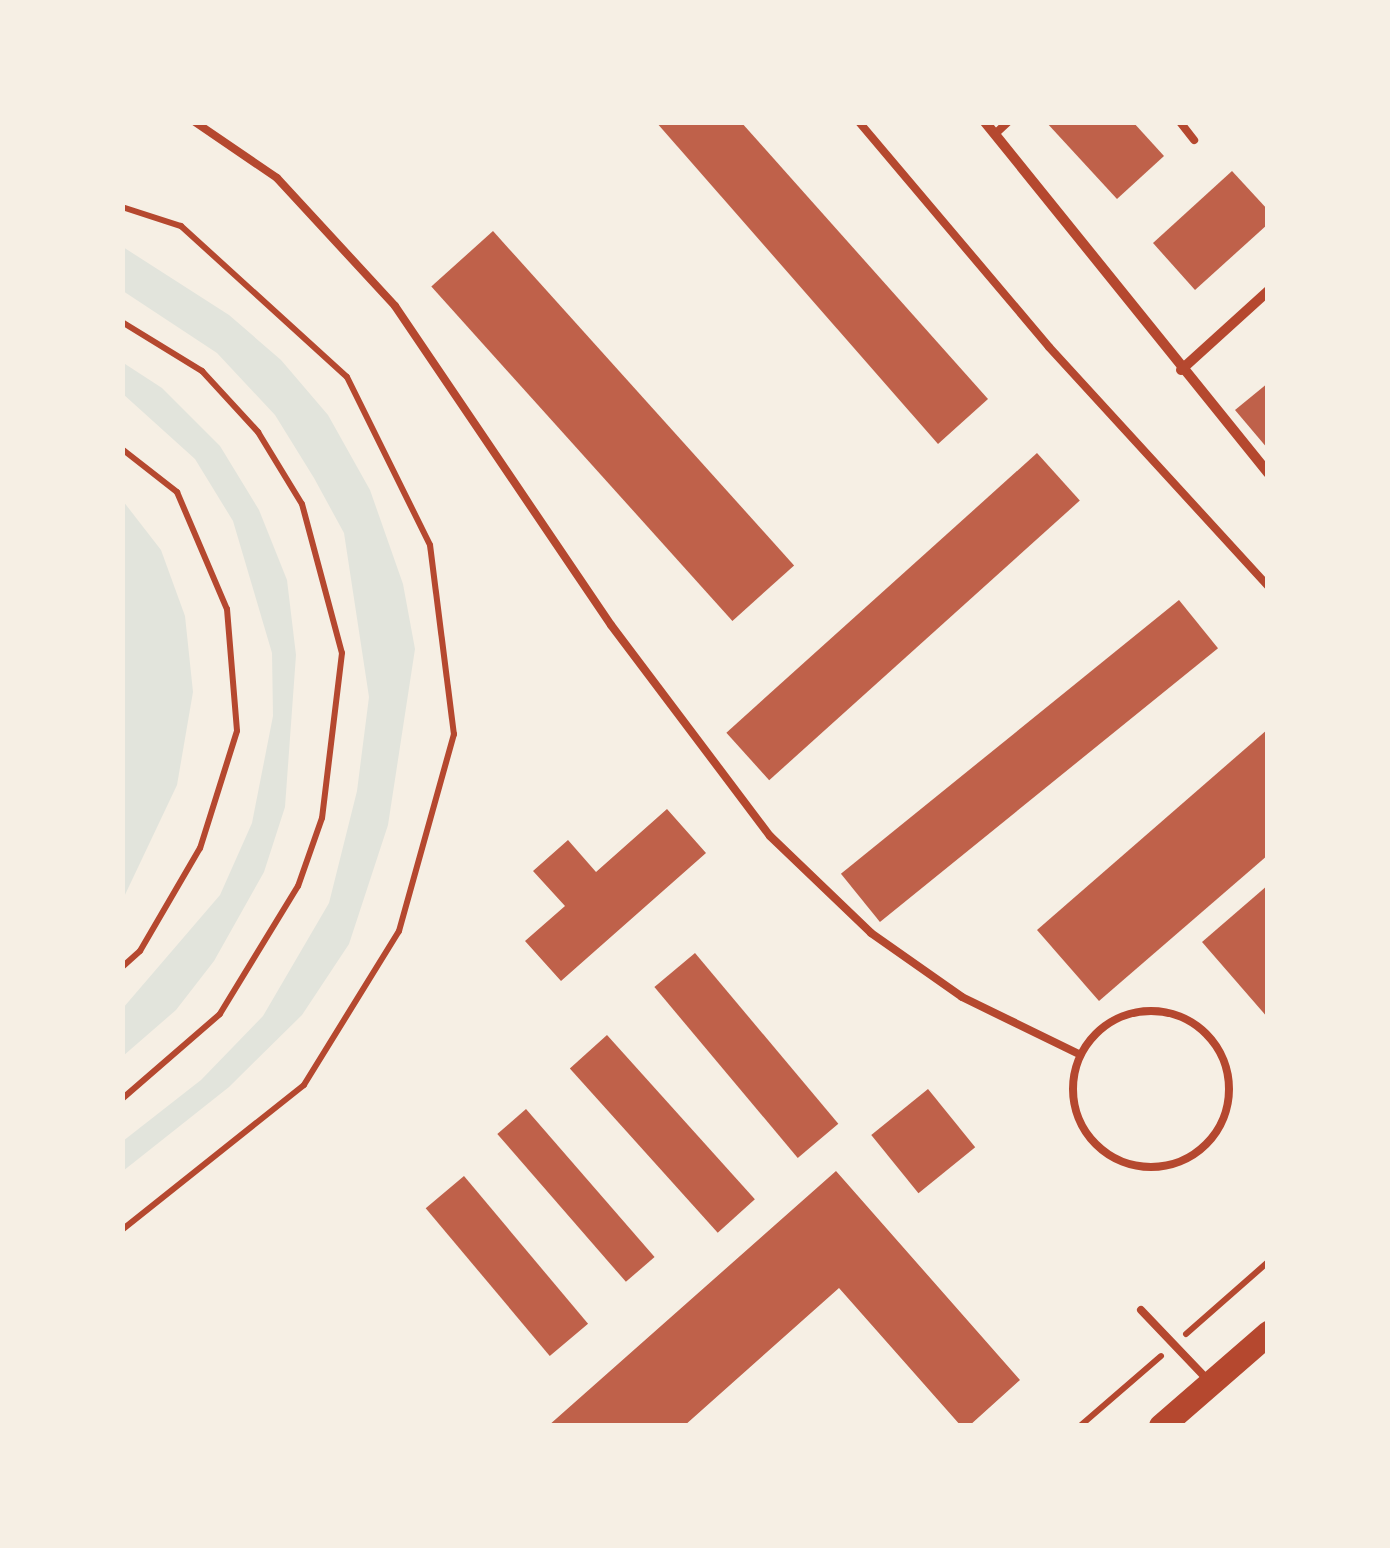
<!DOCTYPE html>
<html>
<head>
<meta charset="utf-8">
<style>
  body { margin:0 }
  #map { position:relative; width:1390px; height:1548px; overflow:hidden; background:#f6efe4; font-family:Raleway,sans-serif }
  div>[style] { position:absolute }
  .green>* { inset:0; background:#e2e4dc }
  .building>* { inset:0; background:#bf614a; transform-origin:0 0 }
  .path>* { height:6px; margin:-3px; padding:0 3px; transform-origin:3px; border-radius:3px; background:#b5482f }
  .service>* { height:8px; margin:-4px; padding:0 4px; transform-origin:4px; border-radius:4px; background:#b5482f }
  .service>.ring { margin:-4px; padding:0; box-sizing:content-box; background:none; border:8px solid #b5482f; border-radius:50% }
  .minor>* { height:10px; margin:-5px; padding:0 5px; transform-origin:5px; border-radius:5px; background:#b5482f }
  .primary>* { height:25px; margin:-12.5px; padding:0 12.5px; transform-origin:12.5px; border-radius:12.5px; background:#b5482f }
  span { translate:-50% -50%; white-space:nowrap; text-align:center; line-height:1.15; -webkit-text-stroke:8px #f6efe4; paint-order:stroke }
  .frame { position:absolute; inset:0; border:125px solid #f6efe4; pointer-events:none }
</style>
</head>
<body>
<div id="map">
  <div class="green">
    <div style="clip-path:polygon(123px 247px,229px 315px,281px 360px,328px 415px,370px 490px,403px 584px,415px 649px,388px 825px,349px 944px,302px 1015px,229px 1087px,123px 1171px,123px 1141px,201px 1080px,263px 1016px,329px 903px,357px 791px,369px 697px,344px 533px,314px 478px,275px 415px,217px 353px,123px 291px)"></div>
    <div style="clip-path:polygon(122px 362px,162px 388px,220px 446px,259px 510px,287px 580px,296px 655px,285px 807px,264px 872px,214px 961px,176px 1010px,123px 1056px,123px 1008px,220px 895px,252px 823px,273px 716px,272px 653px,233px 521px,195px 459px,123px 394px)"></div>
    <div style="clip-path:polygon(123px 501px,161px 550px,185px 616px,193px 692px,177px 785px,123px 899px)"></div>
  </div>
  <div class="building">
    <div style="clip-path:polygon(656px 122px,741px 122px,988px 399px,938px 444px)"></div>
    <div style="clip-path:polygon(1046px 122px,1133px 122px,1164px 156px,1117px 199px)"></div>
    <div style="clip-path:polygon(1232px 171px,1268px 210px,1268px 224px,1195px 290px,1153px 243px)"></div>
    <div style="left:493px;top:231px;width:450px;height:83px;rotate:48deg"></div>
    <div style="clip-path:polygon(1268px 383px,1268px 449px,1235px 410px)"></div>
    <div style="left:1037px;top:453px;width:64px;height:418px;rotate:48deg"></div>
    <div style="left:1179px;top:600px;width:62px;height:435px;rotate:51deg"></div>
    <div style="clip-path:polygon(1268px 729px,1268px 855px,1099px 1001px,1037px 930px)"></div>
    <div style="clip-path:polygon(667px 809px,706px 853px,561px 981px,525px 941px,565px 906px,533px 871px,568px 840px,596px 872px)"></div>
    <div style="clip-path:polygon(1268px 885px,1268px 1018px,1202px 942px)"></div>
    <div style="left:695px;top:953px;width:223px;height:53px;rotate:50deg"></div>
    <div style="left:607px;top:1035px;width:221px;height:50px;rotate:48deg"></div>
    <div style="left:928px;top:1089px;width:75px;height:73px;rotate:51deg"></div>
    <div style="left:526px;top:1109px;width:196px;height:38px;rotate:49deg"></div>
    <div style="clip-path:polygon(836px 1171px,1020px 1380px,969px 1426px,961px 1426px,839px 1288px,684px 1426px,548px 1426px)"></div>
    <div style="left:464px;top:1176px;width:193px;height:50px;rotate:50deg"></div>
  </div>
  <div class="path">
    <div style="left:122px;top:207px;width:62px;rotate:17.9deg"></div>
    <div style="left:181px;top:226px;width:224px;rotate:42.3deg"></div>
    <div style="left:347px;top:377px;width:187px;rotate:63.7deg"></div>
    <div style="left:430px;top:545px;width:191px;rotate:82.8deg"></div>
    <div style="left:454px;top:734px;width:205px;rotate:105.6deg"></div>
    <div style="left:399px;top:931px;width:181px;rotate:121.7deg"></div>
    <div style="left:304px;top:1085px;width:233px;rotate:141.5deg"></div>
    <div style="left:122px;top:322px;width:94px;rotate:31.5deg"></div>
    <div style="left:202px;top:371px;width:83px;rotate:47.4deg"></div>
    <div style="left:258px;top:432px;width:84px;rotate:58.6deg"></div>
    <div style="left:302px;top:504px;width:154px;rotate:75deg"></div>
    <div style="left:342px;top:653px;width:166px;rotate:96.9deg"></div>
    <div style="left:322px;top:818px;width:72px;rotate:109.4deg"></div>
    <div style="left:298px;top:886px;width:150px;rotate:121.4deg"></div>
    <div style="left:220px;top:1014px;width:130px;rotate:139.1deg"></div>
    <div style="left:122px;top:449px;width:70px;rotate:38deg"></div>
    <div style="left:177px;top:492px;width:127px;rotate:66.9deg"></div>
    <div style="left:227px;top:609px;width:122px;rotate:85.3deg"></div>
    <div style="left:237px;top:731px;width:123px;rotate:107.5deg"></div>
    <div style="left:200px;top:848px;width:119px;rotate:120.2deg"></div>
    <div style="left:140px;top:951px;width:24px;rotate:138deg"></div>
    <div style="left:1186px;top:1334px;width:109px;rotate:-41.3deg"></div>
    <div style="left:1080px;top:1426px;width:107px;rotate:-40.8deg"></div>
  </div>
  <div class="service">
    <div style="left:195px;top:122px;width:99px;rotate:34.3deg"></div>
    <div style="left:277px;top:178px;width:174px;rotate:47.3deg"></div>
    <div style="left:395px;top:306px;width:385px;rotate:55.9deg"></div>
    <div style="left:611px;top:625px;width:264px;rotate:53deg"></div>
    <div style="left:770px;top:836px;width:140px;rotate:43.8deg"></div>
    <div style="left:871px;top:933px;width:111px;rotate:35.1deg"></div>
    <div style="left:962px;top:997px;width:130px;rotate:26deg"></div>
    <div style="left:859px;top:122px;width:294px;rotate:49.8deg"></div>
    <div style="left:1049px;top:347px;width:324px;rotate:47.5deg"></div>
    <div style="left:1180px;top:122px;width:23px;rotate:52deg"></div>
    <div style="left:995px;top:134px;width:18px;rotate:-43deg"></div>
    <div class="ring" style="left:1073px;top:1011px;width:148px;height:148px"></div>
    <div style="left:1141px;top:1310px;width:95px;rotate:46.3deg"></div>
  </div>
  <div class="minor">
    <div style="left:985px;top:122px;width:451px;rotate:51.1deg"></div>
    <div style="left:1181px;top:370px;width:118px;rotate:-42.2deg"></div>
  </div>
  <div class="primary">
    <div style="left:1161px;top:1426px;width:142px;rotate:-41deg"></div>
  </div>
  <div class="frame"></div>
</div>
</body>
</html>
